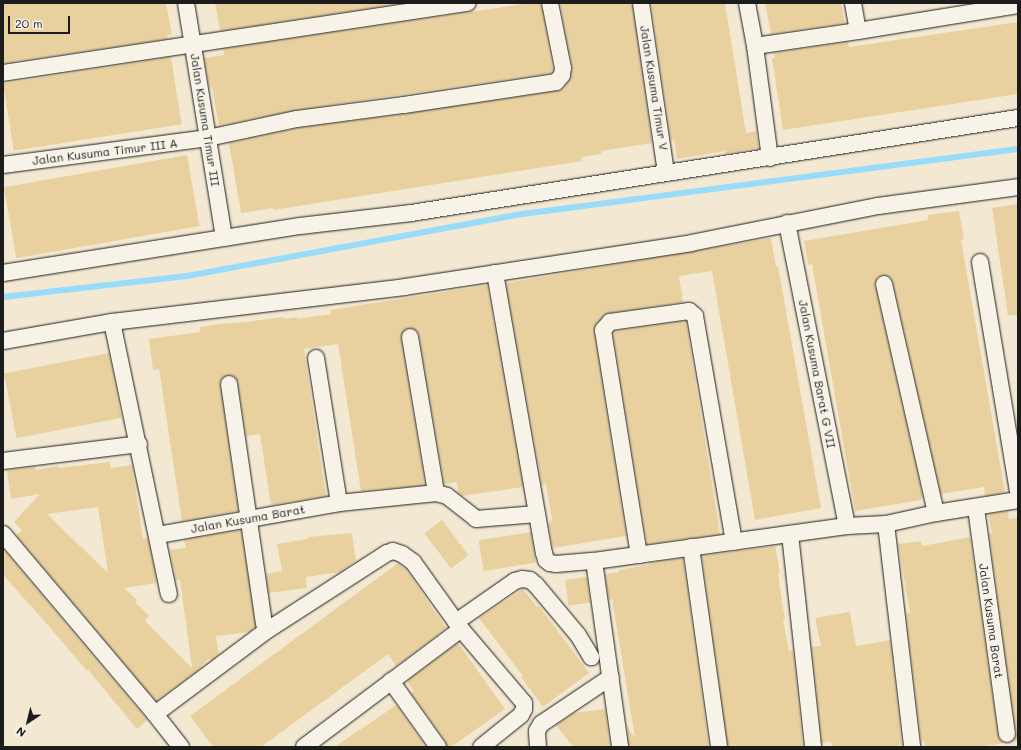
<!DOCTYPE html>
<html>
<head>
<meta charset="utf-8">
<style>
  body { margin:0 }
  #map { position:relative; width:1021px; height:750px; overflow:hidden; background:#f3e9d2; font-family:Mali,sans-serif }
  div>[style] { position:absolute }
  .stream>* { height:6px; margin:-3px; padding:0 3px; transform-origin:3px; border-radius:3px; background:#98dcfa }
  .building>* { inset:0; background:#e9d19f; transform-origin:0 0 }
  .roads { filter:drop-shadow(0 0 1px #1c1c1c) drop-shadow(0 0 1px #1c1c1c) }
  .minor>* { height:16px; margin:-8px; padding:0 8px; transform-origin:8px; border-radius:8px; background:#f7f3e8 }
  span { translate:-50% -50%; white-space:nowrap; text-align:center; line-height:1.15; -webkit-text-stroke:3px #f7f3e8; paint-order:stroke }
  .street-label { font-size:12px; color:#1c1c1c }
  .frame { position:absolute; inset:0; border:4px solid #1c1c1c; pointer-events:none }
  .north { position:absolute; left:8px; top:702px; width:40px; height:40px; -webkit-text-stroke:3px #f7f3e8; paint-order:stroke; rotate:215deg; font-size:11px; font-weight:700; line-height:16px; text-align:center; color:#1c1c1c }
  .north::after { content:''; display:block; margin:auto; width:14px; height:18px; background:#1c1c1c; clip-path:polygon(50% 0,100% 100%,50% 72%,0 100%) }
  .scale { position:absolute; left:8px; top:16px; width:62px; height:18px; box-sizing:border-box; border:2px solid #1c1c1c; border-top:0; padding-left:5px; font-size:12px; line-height:14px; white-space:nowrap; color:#1c1c1c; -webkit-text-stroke:3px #f7f3e8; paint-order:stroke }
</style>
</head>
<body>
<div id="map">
  <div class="stream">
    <div style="left:3px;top:297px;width:185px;rotate:-6.5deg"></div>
    <div style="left:187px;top:276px;width:334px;rotate:-10.5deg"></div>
    <div style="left:515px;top:215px;width:507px;rotate:-7.48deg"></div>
  </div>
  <div class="building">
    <div style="clip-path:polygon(3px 3px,166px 3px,172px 34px,167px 35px,168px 39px,3px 63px)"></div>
    <div style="clip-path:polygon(215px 3px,404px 3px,220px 31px)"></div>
    <div style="clip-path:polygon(530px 3px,541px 3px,553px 68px,551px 73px,296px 110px,219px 126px,212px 87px,209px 87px,204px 58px,224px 55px,223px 49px)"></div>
    <div style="clip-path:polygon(560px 3px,632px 3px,652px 143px,601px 151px,601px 154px,581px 157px,582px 161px,273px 210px,273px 208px,241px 213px,229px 143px,299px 128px,405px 114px,557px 91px,563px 89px,571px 77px,572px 66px)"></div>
    <div style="clip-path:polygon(651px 3px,725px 3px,746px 133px,756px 131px,759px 149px,725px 154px,725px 151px,677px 159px,674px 139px,671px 140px)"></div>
    <div style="clip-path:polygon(765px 3px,841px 3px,845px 23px,771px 34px)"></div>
    <div style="clip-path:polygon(1018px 22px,1018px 94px,783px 130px,772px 58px,775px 58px,774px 53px,848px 42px,849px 47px)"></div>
    <div style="left:171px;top:57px;width:68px;height:170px;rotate:81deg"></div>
    <div style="left:187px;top:155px;width:72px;height:186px;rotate:80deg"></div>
    <div style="clip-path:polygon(1018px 204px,1018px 315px,1008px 315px,992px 208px)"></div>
    <div style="clip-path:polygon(959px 211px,964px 239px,961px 240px,1005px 492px,985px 496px,984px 487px,941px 494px,893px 282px,891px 277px,882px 275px,877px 277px,875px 286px,923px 497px,921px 498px,921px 500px,855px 511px,812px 264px,808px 265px,804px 241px,928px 220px,928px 215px)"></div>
    <div style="clip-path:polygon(771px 238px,776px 267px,778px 266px,821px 508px,755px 520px,712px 271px,679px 276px,683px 302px,609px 313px,603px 316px,596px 324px,594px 332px,626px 536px,553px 548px,549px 524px,552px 519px,546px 484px,542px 485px,506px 283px)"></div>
    <div style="clip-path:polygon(487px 285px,523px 487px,462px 496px,458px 493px,457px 482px,444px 484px,419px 335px,417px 331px,409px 328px,404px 330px,401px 339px,425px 485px,361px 491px,338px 344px,304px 349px,326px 496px,271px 505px,260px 434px,246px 436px,238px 382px,233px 375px,227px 375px,220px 380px,220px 385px,238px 511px,182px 521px,159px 369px,153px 370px,149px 339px,200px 332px,200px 327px,219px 324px,245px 322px,284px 317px,284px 319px,297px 317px,297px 319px,331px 314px,330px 310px)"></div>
    <div style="clip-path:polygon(686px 321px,720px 534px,647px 544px,613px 333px,615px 331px)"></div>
    <div style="left:109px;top:353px;width:66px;height:107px;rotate:79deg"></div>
    <div style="clip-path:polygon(evenodd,110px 462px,111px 468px,132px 465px,143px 539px,148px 538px,157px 583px,124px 588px,137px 600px,135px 602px,149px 616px,145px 621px,192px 668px,180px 580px,176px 580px,170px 550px,186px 548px,184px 540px,241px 530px,256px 627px,249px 632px,216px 636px,219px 654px,213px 659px,207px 660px,196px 672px,156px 701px,16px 535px,22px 530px,14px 522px,40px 494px,11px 499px,7px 470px,35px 467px,36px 470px,58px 466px,59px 468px,110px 462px,98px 507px,108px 573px,47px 514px,98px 507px)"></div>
    <div style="clip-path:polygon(1008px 511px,1009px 519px,1018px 518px,1018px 740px,1013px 741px,1016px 733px,989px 534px,992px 533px,988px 514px)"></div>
    <div style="left:442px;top:520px;width:44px;height:22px;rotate:53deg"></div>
    <div style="left:531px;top:532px;width:31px;height:53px;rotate:81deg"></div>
    <div style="clip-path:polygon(352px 533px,356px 561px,340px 572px,306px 577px,307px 588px,269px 593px,266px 574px,282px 571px,277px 544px,308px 539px,308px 537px)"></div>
    <div style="clip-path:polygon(970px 537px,998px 735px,1000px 740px,1004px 743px,981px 747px,925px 747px,924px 741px,921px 741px,906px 614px,910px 613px,898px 544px,921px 541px,922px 546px)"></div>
    <div style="clip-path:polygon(775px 546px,780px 573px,778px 574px,785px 620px,783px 620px,789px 651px,793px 651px,803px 746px,728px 747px,702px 556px)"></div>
    <div style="clip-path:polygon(3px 549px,147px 720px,137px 729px,88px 670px,87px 671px,39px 615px,3px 575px)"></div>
    <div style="clip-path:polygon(683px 558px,709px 747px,629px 747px,627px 726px,635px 738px,612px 599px,609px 600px,605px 574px,619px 572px,619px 570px,651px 564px,651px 563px)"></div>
    <div style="clip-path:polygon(398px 563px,406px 569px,446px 628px,396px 666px,388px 654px,261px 747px,213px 747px,190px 716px)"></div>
    <div style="left:587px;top:577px;width:26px;height:22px;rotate:83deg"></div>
    <div style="clip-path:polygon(523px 589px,537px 607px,539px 606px,589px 673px,543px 707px,521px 677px,523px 676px,479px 618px)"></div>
    <div style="clip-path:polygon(850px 612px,856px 646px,890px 640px,902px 745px,888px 747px,832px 747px,831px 742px,822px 743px,812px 647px,821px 646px,815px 618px)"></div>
    <div style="clip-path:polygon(458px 643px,505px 709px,451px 747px,447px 747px,446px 741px,411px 693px,414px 691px,407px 681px)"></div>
    <div style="clip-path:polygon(396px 705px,426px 747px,334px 747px,382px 715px)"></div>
    <div style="clip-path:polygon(605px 709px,610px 747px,573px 747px,556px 725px,574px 713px)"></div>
  </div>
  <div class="roads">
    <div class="minor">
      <div style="left:186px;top:3px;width:238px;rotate:80.8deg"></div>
      <div style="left:641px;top:3px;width:171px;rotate:81.6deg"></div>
      <div style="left:747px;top:3px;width:44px;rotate:79.5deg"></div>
      <div style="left:755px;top:46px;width:113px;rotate:82.4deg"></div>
      <div style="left:853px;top:3px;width:28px;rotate:80deg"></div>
      <div style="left:755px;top:46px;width:104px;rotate:-8.3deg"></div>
      <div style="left:858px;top:31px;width:162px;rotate:-9.2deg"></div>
      <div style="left:3px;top:73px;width:470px;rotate:-8.6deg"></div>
      <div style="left:3px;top:165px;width:207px;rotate:-7.5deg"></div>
      <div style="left:208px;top:138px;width:91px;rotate:-12.1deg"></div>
      <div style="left:297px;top:119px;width:108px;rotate:-7.5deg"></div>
      <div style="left:404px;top:105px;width:154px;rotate:-8.6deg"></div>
      <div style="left:556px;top:82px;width:9px;rotate:-49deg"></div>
      <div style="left:562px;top:75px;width:7px;rotate:-82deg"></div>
      <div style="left:563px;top:68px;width:66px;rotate:-101.3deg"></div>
      <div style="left:787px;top:223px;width:309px;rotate:78.8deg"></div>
      <div style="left:980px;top:262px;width:232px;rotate:80.6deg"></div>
      <div style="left:3px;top:273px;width:301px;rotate:-9deg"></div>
      <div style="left:300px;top:226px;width:112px;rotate:-6.7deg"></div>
      <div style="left:411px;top:213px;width:614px;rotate:-8.9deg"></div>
      <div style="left:495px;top:273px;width:284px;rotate:80.1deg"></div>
      <div style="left:544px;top:553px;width:7px;rotate:74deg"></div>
      <div style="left:546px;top:560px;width:5px;rotate:37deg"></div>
      <div style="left:550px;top:563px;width:6px;rotate:9deg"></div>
      <div style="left:556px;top:564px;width:38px;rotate:-5deg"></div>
      <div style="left:594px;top:561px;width:255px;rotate:-7.9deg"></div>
      <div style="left:847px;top:526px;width:39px;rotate:-3deg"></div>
      <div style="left:886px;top:524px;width:51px;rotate:-12.4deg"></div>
      <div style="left:936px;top:513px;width:83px;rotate:-9deg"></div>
      <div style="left:884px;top:284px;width:235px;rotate:77.2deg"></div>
      <div style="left:112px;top:322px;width:278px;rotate:78.2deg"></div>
      <div style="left:410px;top:337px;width:158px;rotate:80.5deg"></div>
      <div style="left:3px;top:341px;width:111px;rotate:-9.9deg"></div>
      <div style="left:112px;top:322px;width:295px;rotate:-6.8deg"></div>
      <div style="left:405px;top:287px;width:289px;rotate:-8.7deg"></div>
      <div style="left:691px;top:243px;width:191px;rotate:-11.2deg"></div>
      <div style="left:878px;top:206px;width:141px;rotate:-7.7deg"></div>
      <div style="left:316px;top:358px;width:147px;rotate:81deg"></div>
      <div style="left:229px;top:384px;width:242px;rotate:81.7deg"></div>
      <div style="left:3px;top:461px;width:137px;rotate:-7.1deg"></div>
      <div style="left:976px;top:508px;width:228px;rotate:82.2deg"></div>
      <div style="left:886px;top:524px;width:225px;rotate:83.3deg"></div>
      <div style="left:3px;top:534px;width:236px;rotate:49.8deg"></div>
      <div style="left:155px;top:714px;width:42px;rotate:51.8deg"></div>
      <div style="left:790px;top:534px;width:214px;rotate:83.8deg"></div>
      <div style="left:158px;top:535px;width:184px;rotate:-10deg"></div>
      <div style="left:339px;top:503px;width:98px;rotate:-5.9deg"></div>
      <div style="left:436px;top:493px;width:11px;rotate:15deg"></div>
      <div style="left:447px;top:496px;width:37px;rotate:38deg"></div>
      <div style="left:476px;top:519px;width:61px;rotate:-4.7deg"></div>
      <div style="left:691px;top:547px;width:202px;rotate:82deg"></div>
      <div style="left:639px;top:555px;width:228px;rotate:-99.1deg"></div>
      <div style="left:603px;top:330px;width:11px;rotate:-49deg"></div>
      <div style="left:610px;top:322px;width:80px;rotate:-7.9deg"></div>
      <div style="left:689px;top:311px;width:8px;rotate:40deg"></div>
      <div style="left:695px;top:316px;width:229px;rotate:80.2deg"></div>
      <div style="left:594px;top:561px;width:188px;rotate:82deg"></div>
      <div style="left:456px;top:622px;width:72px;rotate:-34.8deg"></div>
      <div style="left:515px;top:581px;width:7px;rotate:-16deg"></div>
      <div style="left:522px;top:579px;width:8px;rotate:7deg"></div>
      <div style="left:530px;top:580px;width:8px;rotate:40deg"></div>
      <div style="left:536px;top:585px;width:65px;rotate:50deg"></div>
      <div style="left:578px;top:635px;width:26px;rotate:59deg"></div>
      <div style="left:391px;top:681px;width:81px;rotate:54.5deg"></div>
      <div style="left:155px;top:714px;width:139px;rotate:-36.8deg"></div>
      <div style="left:266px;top:631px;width:144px;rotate:-32.8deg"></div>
      <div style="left:387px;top:553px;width:6px;rotate:-18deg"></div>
      <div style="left:393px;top:551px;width:9px;rotate:18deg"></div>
      <div style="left:402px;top:554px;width:14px;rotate:36deg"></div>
      <div style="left:413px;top:562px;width:82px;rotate:54.4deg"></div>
      <div style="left:461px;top:629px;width:97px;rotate:49.6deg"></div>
      <div style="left:524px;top:703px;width:6px;rotate:90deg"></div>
      <div style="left:524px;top:709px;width:7px;rotate:117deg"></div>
      <div style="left:521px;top:715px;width:51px;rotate:141.3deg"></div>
      <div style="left:304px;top:747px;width:196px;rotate:-36.9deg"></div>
      <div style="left:538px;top:747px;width:16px;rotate:-94deg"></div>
      <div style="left:537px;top:731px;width:8px;rotate:-60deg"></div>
      <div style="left:541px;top:724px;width:84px;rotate:-33.9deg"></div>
    </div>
  </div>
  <div class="street-label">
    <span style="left:654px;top:88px;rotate:81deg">Jalan Kusuma Timur V</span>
    <span style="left:205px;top:120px;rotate:81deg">Jalan Kusuma Timur III</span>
    <span style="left:105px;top:152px;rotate:-7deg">Jalan Kusuma Timur III A</span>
    <span style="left:817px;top:374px;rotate:79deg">Jalan Kusuma Barat G VII</span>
    <span style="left:248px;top:519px;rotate:-10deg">Jalan Kusuma Barat</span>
    <span style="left:991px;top:621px;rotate:82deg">Jalan Kusuma Barat</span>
  </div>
  <div class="frame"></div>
  <div class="north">N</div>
  <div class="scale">20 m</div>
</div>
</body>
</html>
